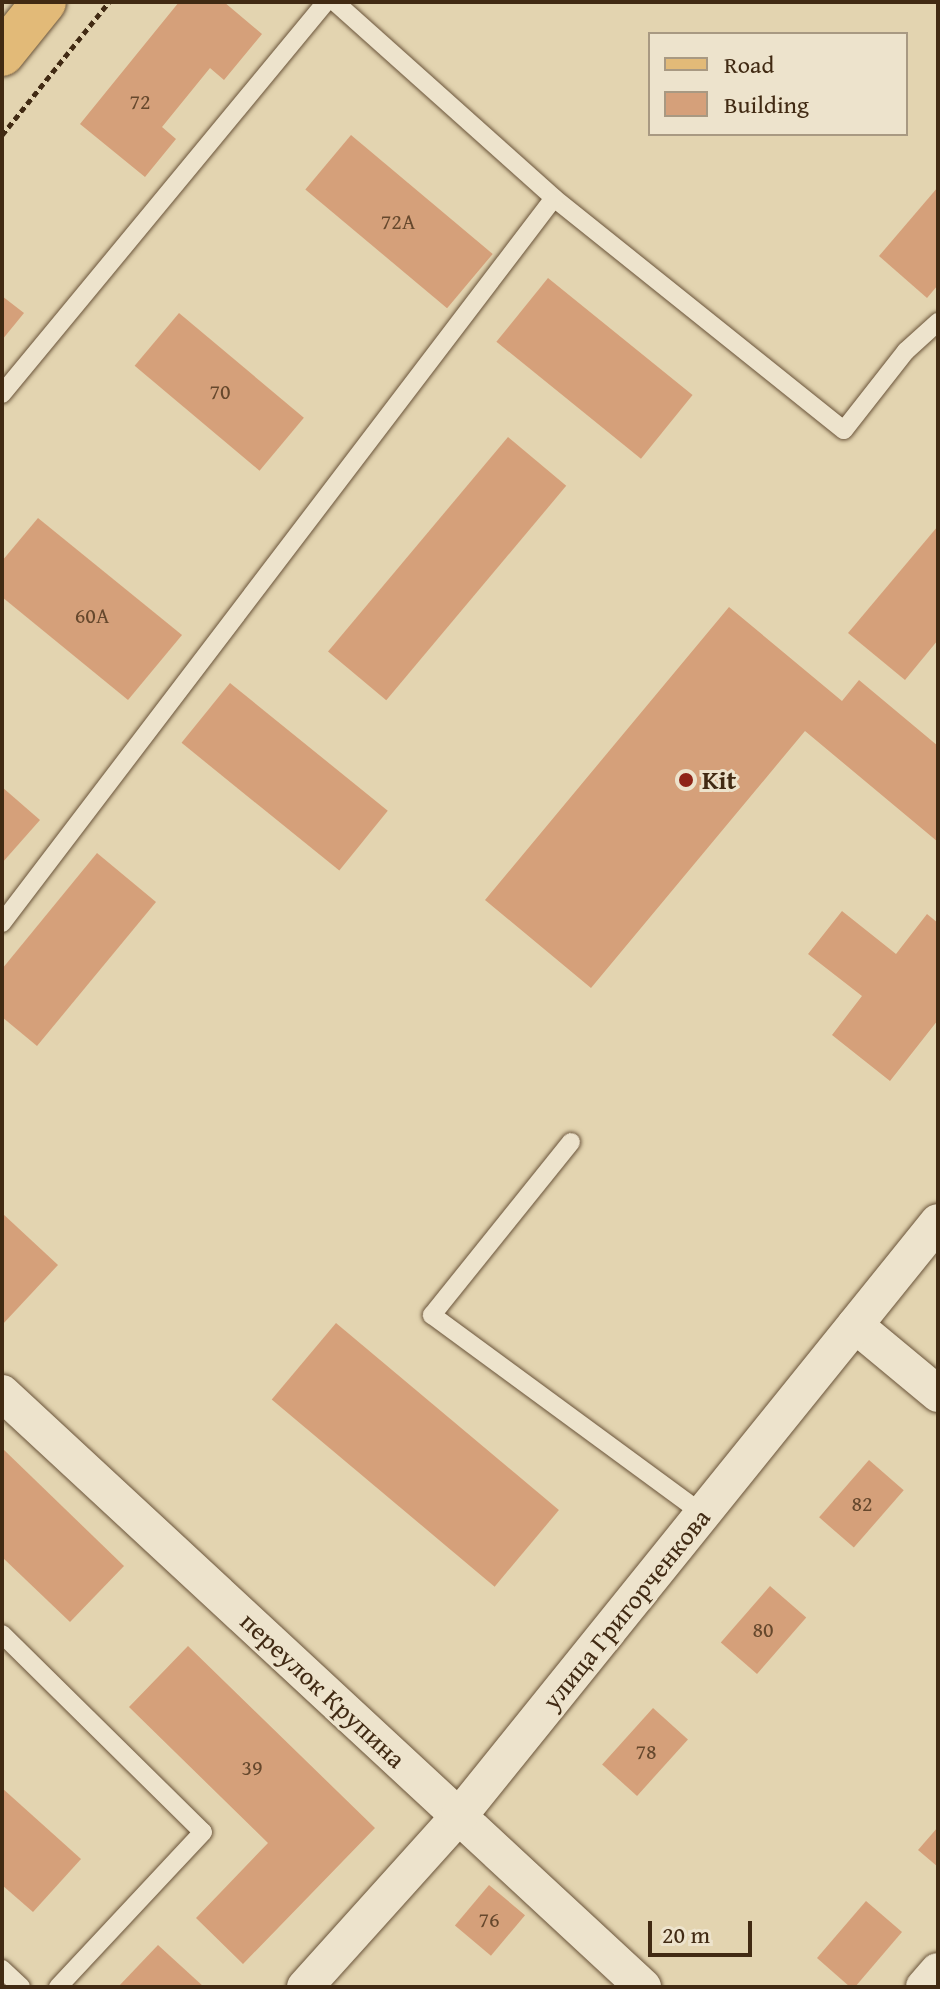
<!DOCTYPE html>
<html>
<head>
<meta charset="utf-8">
<style>
  body { margin:0 }
  #map { position:relative; width:940px; height:1989px; overflow:hidden; background:#e3d4b0; font-family:"Gentium Book Plus",serif }
  div>[style] { position:absolute }
  .building>* { inset:0; background:#d5a07a; transform-origin:0 0 }
  .path>* { height:5px; margin-top:-2.5px; transform-origin:0; background:repeating-linear-gradient(90deg,#412a13 0 6px,transparent 0 10px) }
  .roads { filter:drop-shadow(0 0 2px #6a543a) drop-shadow(0 0 2px #6a543a) }
  .service>* { height:18px; margin:-9px; padding:0 9px; transform-origin:9px; border-radius:9px; background:#ede3cc }
  .minor>* { height:36px; margin:-18px; padding:0 18px; transform-origin:18px; border-radius:18px; background:#ede3cc }
  .primary>* { height:44px; margin:-22px; padding:0 22px; transform-origin:22px; border-radius:22px; background:#e2ba78 }
  .dots>* { width:22px; height:22px; translate:-50% -50%; box-sizing:border-box; border:4px solid #ede3cc; border-radius:50% }
  span { translate:-50% -50%; white-space:nowrap; text-align:center; line-height:1.15; -webkit-text-stroke:6px #ede3cc; paint-order:stroke }
  .number-label { font-size:22px; color:#66482d }
  .number-label span { -webkit-text-stroke-width:0 }
  .poi-label { font-size:26px; color:#412a13; font-weight:700 }
  .left { translate:0 -50%; text-align:left }
  .street-label { font-size:26px; color:#412a13 }
  .frame { position:absolute; inset:0; border:4px solid #412a13; pointer-events:none }
  .legend { position:absolute; left:648px; top:32px; width:260px; height:104px; box-sizing:border-box; background:#ede3cc; border:2px solid #a89982; margin:0; padding:10px 14px; list-style:none; font-size:24px; color:#412a13 }
  .legend li { display:flex; align-items:center; gap:16px; height:40px }
  .legend b { width:40px; border:2px solid #a89982 }
  .scale { position:absolute; left:648px; top:1921px; width:104px; height:36px; box-sizing:border-box; border:4px solid #412a13; border-top:0; padding-left:10px; font-size:24px; line-height:28px; white-space:nowrap; color:#412a13; -webkit-text-stroke:6px #ede3cc; paint-order:stroke }
</style>
</head>
<body>
<div id="map">
  <div class="building">
    <div style="clip-path:polygon(179px 2px,224px 2px,262px 34px,224px 80px,210px 68px,162px 127px,176px 139px,145px 177px,80px 124px)"></div>
    <div style="left:351px;top:135px;width:185px;height:71px;rotate:40deg"></div>
    <div style="clip-path:polygon(938px 187px,938px 285px,927px 298px,879px 256px)"></div>
    <div style="left:548px;top:278px;width:186px;height:82px;rotate:39deg"></div>
    <div style="clip-path:polygon(2px 296px,24px 313px,2px 340px)"></div>
    <div style="left:179px;top:313px;width:163px;height:69px;rotate:40deg"></div>
    <div style="left:508px;top:437px;width:76px;height:280px;rotate:40deg"></div>
    <div style="clip-path:polygon(38px 518px,182px 635px,128px 700px,2px 597px,2px 561px)"></div>
    <div style="clip-path:polygon(938px 526px,938px 640px,905px 680px,848px 633px)"></div>
    <div style="clip-path:polygon(729px 607px,842px 701px,859px 680px,938px 746px,938px 842px,805px 731px,591px 988px,485px 900px)"></div>
    <div style="left:230px;top:683px;width:203px;height:77px;rotate:39deg"></div>
    <div style="clip-path:polygon(2px 787px,40px 820px,2px 863px)"></div>
    <div style="clip-path:polygon(97px 853px,156px 902px,37px 1046px,2px 1017px,2px 969px)"></div>
    <div style="clip-path:polygon(842px 911px,896px 954px,927px 914px,938px 923px,938px 1020px,890px 1081px,832px 1035px,862px 996px,808px 954px)"></div>
    <div style="clip-path:polygon(2px 1213px,58px 1265px,2px 1325px)"></div>
    <div style="left:336px;top:1323px;width:291px;height:100px;rotate:40deg"></div>
    <div style="clip-path:polygon(2px 1448px,124px 1566px,70px 1622px,2px 1557px)"></div>
    <div style="left:869px;top:1460px;width:46px;height:76px;rotate:41deg"></div>
    <div style="left:770px;top:1586px;width:48px;height:75px;rotate:41deg"></div>
    <div style="clip-path:polygon(188px 1646px,375px 1828px,243px 1964px,196px 1918px,268px 1843px,129px 1707px)"></div>
    <div style="left:653px;top:1708px;width:47px;height:76px;rotate:42deg"></div>
    <div style="clip-path:polygon(2px 1788px,81px 1859px,33px 1912px,2px 1885px)"></div>
    <div style="clip-path:polygon(938px 1827px,938px 1867px,918px 1850px)"></div>
    <div style="left:489px;top:1885px;width:47px;height:53px;rotate:40deg"></div>
    <div style="clip-path:polygon(866px 1901px,902px 1932px,855px 1987px,850px 1987px,817px 1958px)"></div>
    <div style="clip-path:polygon(158px 1945px,204px 1987px,118px 1987px)"></div>
  </div>
  <div class="path">
    <div style="left:2px;top:135px;width:171px;rotate:-51.2deg"></div>
  </div>
  <div class="roads">
    <div class="service">
      <div style="left:335px;top:2px;width:294px;rotate:41.8deg"></div>
      <div style="left:554px;top:198px;width:371px;rotate:38.7deg"></div>
      <div style="left:844px;top:430px;width:100px;rotate:-51.9deg"></div>
      <div style="left:906px;top:351px;width:43px;rotate:-42.2deg"></div>
      <div style="left:2px;top:394px;width:509px;rotate:-50.43deg"></div>
      <div style="left:2px;top:923px;width:911px;rotate:-52.72deg"></div>
      <div style="left:571px;top:1142px;width:222px;rotate:128.8deg"></div>
      <div style="left:432px;top:1315px;width:336px;rotate:36.3deg"></div>
      <div style="left:2px;top:1634px;width:282px;rotate:44.6deg"></div>
      <div style="left:203px;top:1832px;width:212px;rotate:133.1deg"></div>
      <div style="left:2px;top:1969px;width:26px;rotate:43deg"></div>
    </div>
    <div class="minor">
      <div style="left:855px;top:1325px;width:108px;rotate:39.7deg"></div>
      <div style="left:2px;top:1393px;width:874px;rotate:42.82deg"></div>
      <div style="left:305px;top:1987px;width:230px;rotate:-48deg"></div>
      <div style="left:459px;top:1816px;width:763px;rotate:-51.12deg"></div>
      <div style="left:924px;top:1987px;width:21px;rotate:-49deg"></div>
    </div>
    <div class="primary">
      <div style="left:2px;top:54px;width:67px;rotate:-51.1deg"></div>
    </div>
  </div>
  <div class="dots">
    <div style="left:686px;top:780px;background:#8f2418"></div>
  </div>
  <div class="number-label">
    <span style="left:140px;top:102px">72</span>
    <span style="left:398px;top:222px">72А</span>
    <span style="left:220px;top:392px">70</span>
    <span style="left:92px;top:616px">60А</span>
    <span style="left:862px;top:1504px">82</span>
    <span style="left:763px;top:1630px">80</span>
    <span style="left:646px;top:1752px">78</span>
    <span style="left:252px;top:1768px">39</span>
    <span style="left:489px;top:1920px">76</span>
  </div>
  <div class="poi-label">
    <span class="left" style="left:702px;top:780px">Kit</span>
  </div>
  <div class="street-label">
    <span style="left:626px;top:1609px;rotate:-51deg">улица Григорченкова</span>
    <span style="left:323px;top:1690px;rotate:43deg">переулок Крупина</span>
  </div>
  <div class="frame"></div>
  <ul class="legend">
  <li><b style="height:10px;background:#e2ba78"></b>Road</li>
  <li><b style="height:22px;background:#d5a07a"></b>Building</li>
  </ul>
  <div class="scale">20 m</div>
</div>
</body>
</html>
